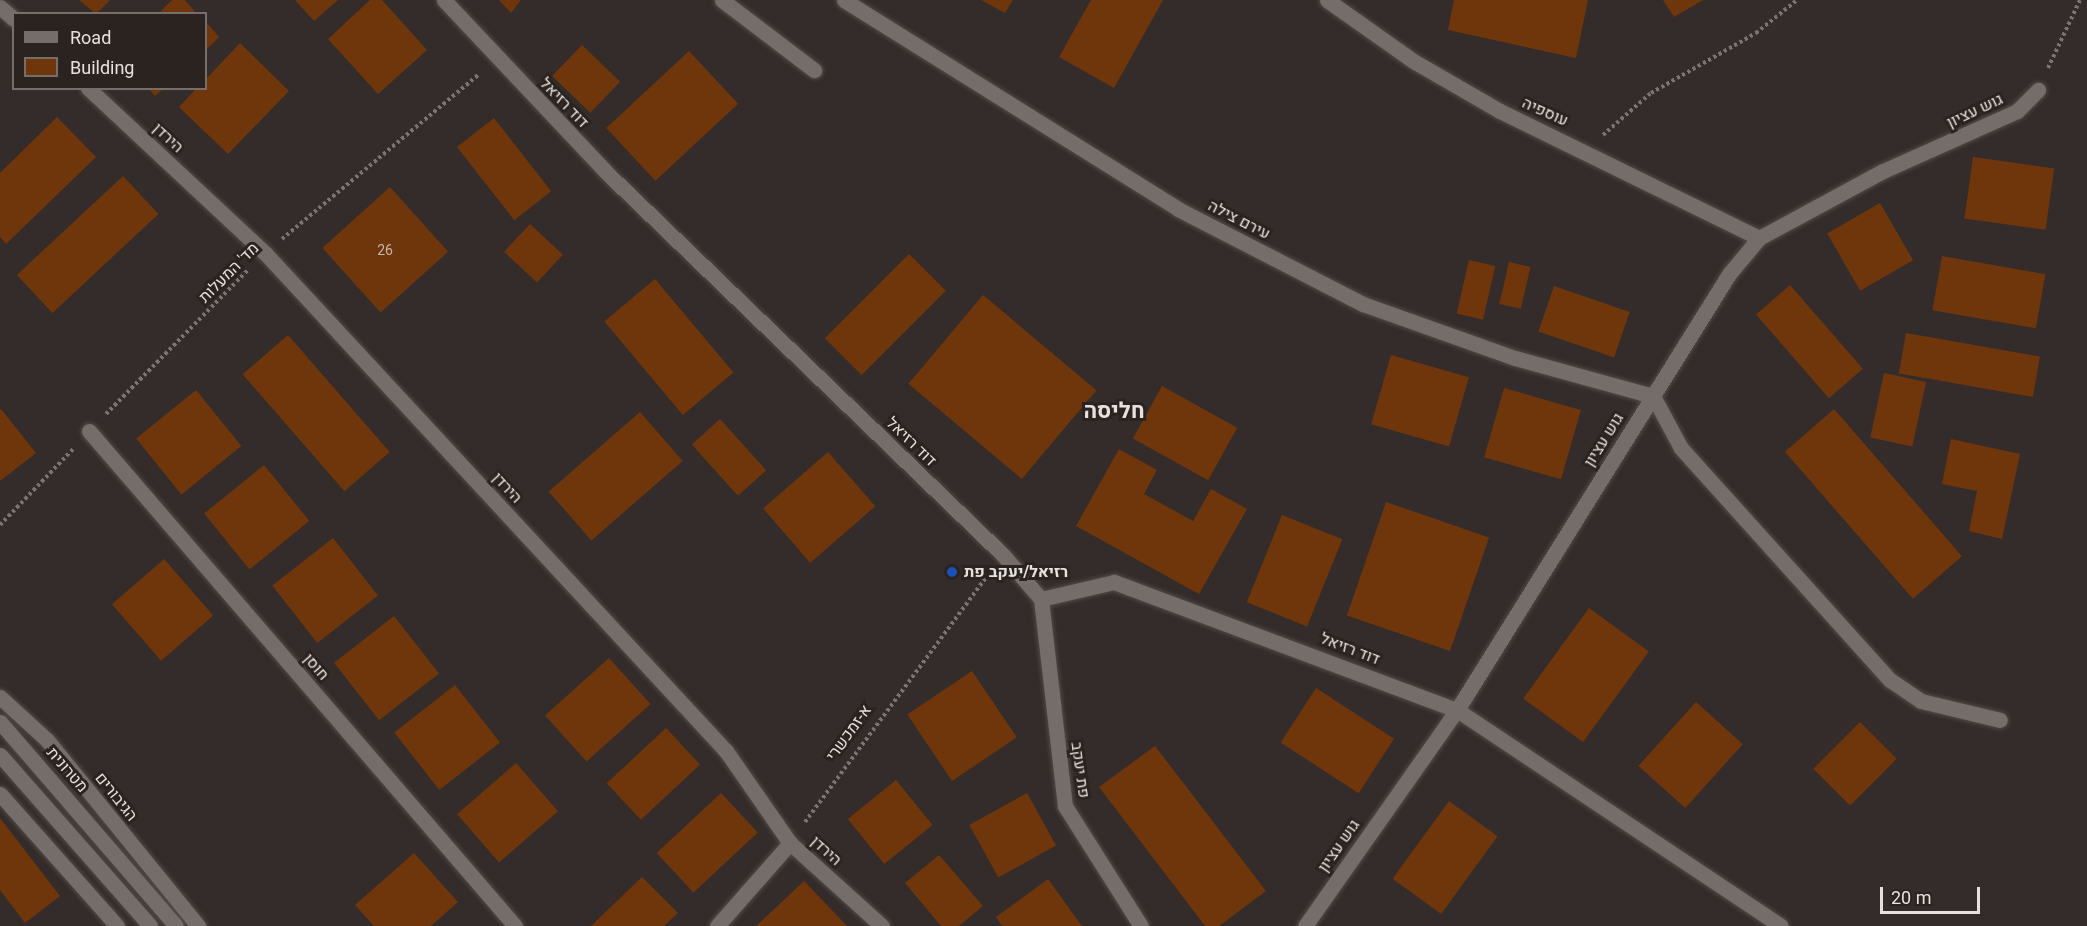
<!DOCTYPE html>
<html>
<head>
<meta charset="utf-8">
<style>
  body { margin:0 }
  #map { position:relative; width:2087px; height:926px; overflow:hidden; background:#342c2a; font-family:Roboto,Heebo,sans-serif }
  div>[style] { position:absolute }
  .building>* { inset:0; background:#6f360b; transform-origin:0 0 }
  .path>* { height:4px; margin-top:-2px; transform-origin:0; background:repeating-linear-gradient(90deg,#7b7472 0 3px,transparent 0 6px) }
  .roads { filter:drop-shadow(0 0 2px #504a47) drop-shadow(0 0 2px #504a47) }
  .minor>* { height:15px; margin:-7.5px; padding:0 7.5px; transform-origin:7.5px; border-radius:7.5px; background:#756d6a }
  .dots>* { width:16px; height:16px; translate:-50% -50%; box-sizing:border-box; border:3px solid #2a2320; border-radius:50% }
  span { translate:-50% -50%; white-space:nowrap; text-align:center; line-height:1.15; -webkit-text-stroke:6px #2a2320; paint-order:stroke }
  .number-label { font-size:14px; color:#c8b6aa }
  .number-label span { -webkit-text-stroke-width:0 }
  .street-label { font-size:16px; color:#e6e1df }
  .poi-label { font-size:16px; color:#e6e1df; font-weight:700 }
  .left { translate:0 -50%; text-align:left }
  .district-label { font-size:22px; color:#e6e1df; font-weight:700 }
  .legend { position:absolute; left:12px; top:12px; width:195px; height:78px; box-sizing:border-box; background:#2a2320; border:2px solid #756f6c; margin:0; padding:8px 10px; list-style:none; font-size:18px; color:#e6e1df }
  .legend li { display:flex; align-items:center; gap:12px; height:30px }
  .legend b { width:30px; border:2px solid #756f6c }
  .scale { position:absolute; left:1880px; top:887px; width:100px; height:27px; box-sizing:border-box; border:3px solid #e6e1df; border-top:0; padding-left:8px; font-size:18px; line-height:21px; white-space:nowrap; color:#e6e1df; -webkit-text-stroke:4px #2a2320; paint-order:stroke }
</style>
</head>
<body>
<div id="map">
  <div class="building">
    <div style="clip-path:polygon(79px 0,110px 0,96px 14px)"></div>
    <div style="clip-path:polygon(172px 0,185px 0,197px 14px,158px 14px)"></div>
    <div style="clip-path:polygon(295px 0,338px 0,314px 21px)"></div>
    <div style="clip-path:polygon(370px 0,382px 0,427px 50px,378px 94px,328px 39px)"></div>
    <div style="clip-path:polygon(499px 0,521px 0,511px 13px)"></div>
    <div style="clip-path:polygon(981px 0,1013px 0,1005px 13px)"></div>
    <div style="clip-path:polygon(1091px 0,1163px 0,1114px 88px,1059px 57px)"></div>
    <div style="clip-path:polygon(1454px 0,1588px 0,1576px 58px,1448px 30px)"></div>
    <div style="clip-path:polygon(1663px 0,1703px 0,1674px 17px)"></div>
    <div style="clip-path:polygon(206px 22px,219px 37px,206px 50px)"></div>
    <div style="clip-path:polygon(240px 43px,289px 91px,228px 154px,179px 107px,197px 88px,206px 88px,206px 79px)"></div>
    <div style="left:582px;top:45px;width:53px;height:43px;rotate:44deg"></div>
    <div style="left:689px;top:51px;width:72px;height:113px;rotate:47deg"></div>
    <div style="clip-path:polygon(148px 88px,164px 88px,155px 96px)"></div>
    <div style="clip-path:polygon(57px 117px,96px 157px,6px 244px,0 237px,0 173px)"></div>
    <div style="left:494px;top:118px;width:93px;height:47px;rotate:52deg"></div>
    <div style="left:1973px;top:157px;width:82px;height:62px;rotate:8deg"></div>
    <div style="left:123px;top:176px;width:52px;height:145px;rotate:47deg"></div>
    <div style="left:390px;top:187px;width:87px;height:91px;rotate:48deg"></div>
    <div style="left:1880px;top:203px;width:66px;height:61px;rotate:60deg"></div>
    <div style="left:530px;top:224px;width:45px;height:38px;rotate:43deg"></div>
    <div style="left:909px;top:254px;width:52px;height:119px;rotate:45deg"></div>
    <div style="left:1942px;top:256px;width:105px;height:55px;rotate:10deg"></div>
    <div style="left:1469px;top:260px;width:27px;height:55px;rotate:13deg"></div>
    <div style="left:1509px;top:262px;width:22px;height:43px;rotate:13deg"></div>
    <div style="left:655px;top:279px;width:122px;height:66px;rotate:50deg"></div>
    <div style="left:1790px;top:285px;width:111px;height:45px;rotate:49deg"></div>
    <div style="left:1554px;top:286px;width:80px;height:48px;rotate:19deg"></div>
    <div style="left:983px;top:295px;width:148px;height:116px;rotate:40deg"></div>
    <div style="left:1906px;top:333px;width:136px;height:41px;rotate:10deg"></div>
    <div style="left:288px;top:335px;width:155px;height:60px;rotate:49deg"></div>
    <div style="left:1391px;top:355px;width:81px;height:72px;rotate:16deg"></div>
    <div style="left:1884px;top:373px;width:43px;height:66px;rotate:12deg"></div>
    <div style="left:1162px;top:386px;width:86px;height:60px;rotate:29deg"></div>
    <div style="left:1504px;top:388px;width:80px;height:72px;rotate:16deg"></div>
    <div style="left:196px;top:390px;width:72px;height:77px;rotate:51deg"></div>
    <div style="clip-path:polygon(1px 409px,36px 453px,0 481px,0 410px)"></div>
    <div style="left:1834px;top:409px;width:195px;height:65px;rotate:49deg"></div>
    <div style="left:640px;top:412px;width:65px;height:121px;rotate:49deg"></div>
    <div style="left:720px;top:419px;width:69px;height:38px;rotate:48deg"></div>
    <div style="clip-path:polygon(1951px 439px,2020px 454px,2002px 539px,1969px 531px,1977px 491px,1942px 484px)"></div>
    <div style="clip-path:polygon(1119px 449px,1157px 470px,1144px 494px,1193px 521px,1211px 489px,1247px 509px,1199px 594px,1076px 526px)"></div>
    <div style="left:828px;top:452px;width:72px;height:86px;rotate:49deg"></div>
    <div style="left:264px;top:465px;width:72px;height:77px;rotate:51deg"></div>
    <div style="left:1386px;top:502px;width:109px;height:120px;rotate:19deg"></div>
    <div style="left:1282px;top:515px;width:65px;height:94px;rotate:22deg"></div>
    <div style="left:333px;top:538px;width:73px;height:77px;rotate:52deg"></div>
    <div style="left:164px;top:559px;width:75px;height:69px;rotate:49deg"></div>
    <div style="left:1589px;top:608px;width:74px;height:112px;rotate:36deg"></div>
    <div style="left:394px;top:616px;width:73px;height:76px;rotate:52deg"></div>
    <div style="left:609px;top:658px;width:62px;height:86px;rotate:48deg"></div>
    <div style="left:972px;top:671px;width:80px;height:78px;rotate:56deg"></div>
    <div style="left:455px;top:685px;width:73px;height:77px;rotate:52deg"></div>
    <div style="left:1316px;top:688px;width:93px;height:65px;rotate:33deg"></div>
    <div style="left:1696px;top:702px;width:63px;height:86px;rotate:42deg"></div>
    <div style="left:1860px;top:722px;width:52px;height:66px;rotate:45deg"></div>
    <div style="left:666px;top:728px;width:50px;height:81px;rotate:47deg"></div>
    <div style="clip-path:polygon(1155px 746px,1266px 891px,1219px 926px,1205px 926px,1099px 787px)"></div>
    <div style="left:516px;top:763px;width:64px;height:78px;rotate:49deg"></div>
    <div style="left:896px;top:780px;width:58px;height:62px;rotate:51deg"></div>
    <div style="left:721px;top:793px;width:54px;height:88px;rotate:47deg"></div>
    <div style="left:1027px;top:793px;width:60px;height:66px;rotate:61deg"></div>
    <div style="left:1449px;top:801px;width:60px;height:96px;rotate:36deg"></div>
    <div style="clip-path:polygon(0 818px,60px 896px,25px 923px,0 890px)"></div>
    <div style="clip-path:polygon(414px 853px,458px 902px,431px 926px,374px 926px,355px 905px)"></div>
    <div style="clip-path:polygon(939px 855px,983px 906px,959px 926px,941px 926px,905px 883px)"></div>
    <div style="clip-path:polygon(642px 877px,678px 913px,664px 926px,591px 926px)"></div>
    <div style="clip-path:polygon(1048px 879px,1082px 926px,1002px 926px,996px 917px)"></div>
    <div style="clip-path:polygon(804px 881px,847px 926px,756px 926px)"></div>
  </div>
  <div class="path">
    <div style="left:2048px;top:68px;width:75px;rotate:-64.8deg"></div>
    <div style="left:1603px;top:135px;width:64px;rotate:-41.2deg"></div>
    <div style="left:1651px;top:93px;width:121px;rotate:-29.7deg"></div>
    <div style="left:1756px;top:33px;width:53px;rotate:-38.8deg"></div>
    <div style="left:282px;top:239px;width:257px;rotate:-39.9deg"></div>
    <div style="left:106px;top:414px;width:202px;rotate:-45.4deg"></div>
    <div style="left:0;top:525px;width:107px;rotate:-46.1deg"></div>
    <div style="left:805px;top:822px;width:307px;rotate:-53.5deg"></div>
  </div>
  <div class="roads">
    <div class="minor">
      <div style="left:444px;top:0;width:236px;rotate:46.7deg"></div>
      <div style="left:606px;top:172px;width:552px;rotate:43.97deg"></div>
      <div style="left:1003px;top:555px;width:58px;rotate:49.2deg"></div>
      <div style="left:722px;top:0;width:116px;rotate:37.3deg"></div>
      <div style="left:844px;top:0;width:394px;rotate:32deg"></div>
      <div style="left:1178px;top:209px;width:208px;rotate:27.2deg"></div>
      <div style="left:1363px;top:304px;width:161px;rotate:19.6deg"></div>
      <div style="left:1515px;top:358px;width:143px;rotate:15.4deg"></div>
      <div style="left:1653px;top:396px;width:59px;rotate:61.7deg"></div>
      <div style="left:1681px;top:448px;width:312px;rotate:48deg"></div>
      <div style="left:1890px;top:680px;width:37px;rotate:34deg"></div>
      <div style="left:1921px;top:701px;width:81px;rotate:13.5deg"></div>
      <div style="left:1327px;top:0;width:108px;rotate:35.2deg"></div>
      <div style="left:1415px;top:62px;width:98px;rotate:30deg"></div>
      <div style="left:1500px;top:111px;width:288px;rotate:26.1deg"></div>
      <div style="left:0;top:7px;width:18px;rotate:41deg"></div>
      <div style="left:88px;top:88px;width:242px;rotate:43deg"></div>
      <div style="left:265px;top:253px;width:679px;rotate:47.21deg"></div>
      <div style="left:726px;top:751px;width:112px;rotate:55.2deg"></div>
      <div style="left:790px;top:843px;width:124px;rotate:42.1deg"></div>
      <div style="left:89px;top:431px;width:653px;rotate:49.28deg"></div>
      <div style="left:1041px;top:599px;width:75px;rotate:-13.1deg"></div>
      <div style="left:1114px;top:582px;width:366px;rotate:20.5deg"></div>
      <div style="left:1457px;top:710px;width:389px;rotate:33.7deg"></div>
      <div style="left:1041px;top:599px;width:208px;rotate:83.4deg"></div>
      <div style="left:1065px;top:806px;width:142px;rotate:57.7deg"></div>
      <div style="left:0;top:697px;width:64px;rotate:42.5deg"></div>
      <div style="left:47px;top:740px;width:240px;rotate:50.9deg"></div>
      <div style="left:0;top:722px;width:269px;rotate:49.2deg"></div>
      <div style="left:0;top:755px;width:227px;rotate:48.7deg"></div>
      <div style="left:0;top:794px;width:176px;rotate:48.4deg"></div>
      <div style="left:717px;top:926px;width:111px;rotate:-48.7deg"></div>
      <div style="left:1305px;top:926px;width:264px;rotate:-54.9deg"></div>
      <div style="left:1457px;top:710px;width:514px;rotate:-58.04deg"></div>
      <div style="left:1729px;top:274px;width:47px;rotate:-50.2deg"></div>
      <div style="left:1759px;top:238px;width:141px;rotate:-28.4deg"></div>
      <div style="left:1883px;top:171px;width:147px;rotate:-24.1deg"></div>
      <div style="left:2017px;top:111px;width:30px;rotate:-45deg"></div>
    </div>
  </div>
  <div class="dots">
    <div style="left:952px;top:572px;background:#1a4fb4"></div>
  </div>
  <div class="number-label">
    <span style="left:385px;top:250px">26</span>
  </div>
  <div class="street-label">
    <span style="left:564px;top:103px;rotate:46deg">דוד רזיאל</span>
    <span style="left:1975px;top:111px;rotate:-25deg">גוש עציון</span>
    <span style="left:1545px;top:112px;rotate:24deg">עוספיה</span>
    <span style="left:168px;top:138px;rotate:43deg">הירדן</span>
    <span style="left:1239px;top:220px;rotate:27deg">עירם צילה</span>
    <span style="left:229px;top:273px;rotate:-45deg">מד' המעלות</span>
    <span style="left:1604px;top:440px;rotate:-58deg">גוש עציון</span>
    <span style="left:911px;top:442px;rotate:44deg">דוד רזיאל</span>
    <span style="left:507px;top:488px;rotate:47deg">הירדן</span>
    <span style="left:1350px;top:649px;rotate:21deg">דוד רזיאל</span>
    <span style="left:316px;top:667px;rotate:49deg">חוסן</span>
    <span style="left:849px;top:733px;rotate:-54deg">א-זמכשרי</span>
    <span style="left:67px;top:770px;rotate:49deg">מטרונית</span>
    <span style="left:1080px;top:770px;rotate:82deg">פת יעקב</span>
    <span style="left:116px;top:797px;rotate:51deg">הגיבורים</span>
    <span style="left:1339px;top:846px;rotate:-55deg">גוש עציון</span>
    <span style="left:826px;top:851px;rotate:42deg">הירדן</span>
  </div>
  <div class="poi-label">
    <span class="left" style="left:964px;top:572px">רזיאל/יעקב פת</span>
  </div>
  <div class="district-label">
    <span style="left:1114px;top:411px">חליסה</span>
  </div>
  <ul class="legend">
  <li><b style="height:8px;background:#756d6a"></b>Road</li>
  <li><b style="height:16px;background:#6f360b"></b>Building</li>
  </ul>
  <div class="scale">20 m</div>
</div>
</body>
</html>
